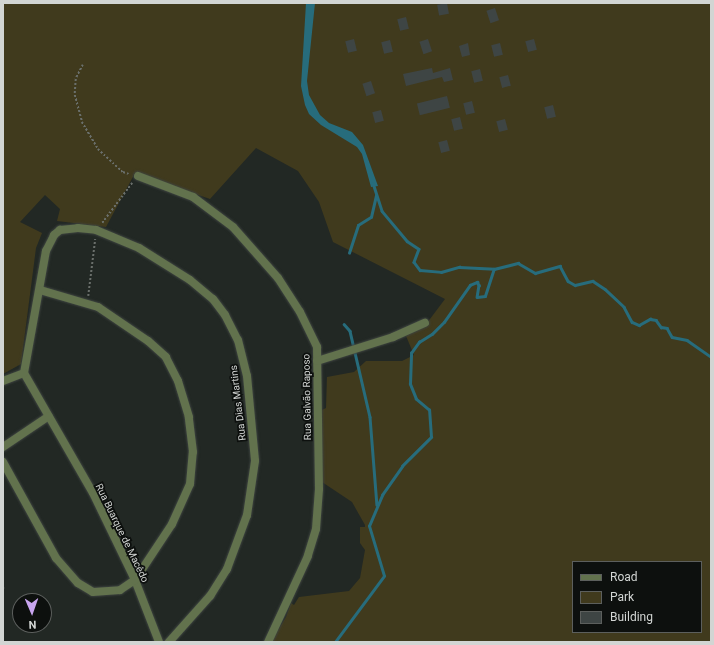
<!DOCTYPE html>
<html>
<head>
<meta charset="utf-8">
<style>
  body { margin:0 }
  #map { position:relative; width:714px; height:645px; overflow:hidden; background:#222824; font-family:Roboto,sans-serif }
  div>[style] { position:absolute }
  .green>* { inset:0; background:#403a1d }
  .water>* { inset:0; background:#276c7c }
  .stream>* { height:2.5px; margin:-1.25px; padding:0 1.25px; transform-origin:1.25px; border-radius:1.25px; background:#276c7c }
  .building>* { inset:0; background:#3e4544; transform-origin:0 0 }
  .path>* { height:1.5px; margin-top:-0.75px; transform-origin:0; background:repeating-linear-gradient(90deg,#6a6f6b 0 2px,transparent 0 4px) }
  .roads { filter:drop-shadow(0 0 1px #3e4440) drop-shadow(0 0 1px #3e4440) }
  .street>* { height:8px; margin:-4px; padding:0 4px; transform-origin:4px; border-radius:4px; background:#62724d }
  span { translate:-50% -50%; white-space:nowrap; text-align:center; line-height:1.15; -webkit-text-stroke:3.5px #0d100e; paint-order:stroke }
  .street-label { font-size:10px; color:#d2d5d3 }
  .frame { position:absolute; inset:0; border:4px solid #d2d5d3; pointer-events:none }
  .legend { position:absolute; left:572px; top:561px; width:130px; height:72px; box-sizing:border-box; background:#0d100e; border:1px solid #5c5f5d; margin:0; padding:5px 7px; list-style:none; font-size:12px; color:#d2d5d3 }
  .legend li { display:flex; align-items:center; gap:8px; height:20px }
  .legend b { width:20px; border:1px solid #5c5f5d }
  .north { position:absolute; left:12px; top:593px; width:40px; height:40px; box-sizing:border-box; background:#0d100e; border:1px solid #5c5f5d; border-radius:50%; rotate:178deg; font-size:11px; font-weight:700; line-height:16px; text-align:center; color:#d2d5d3 }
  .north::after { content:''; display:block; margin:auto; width:14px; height:18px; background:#c8a5ef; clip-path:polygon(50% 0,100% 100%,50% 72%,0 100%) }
</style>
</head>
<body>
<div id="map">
  <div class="green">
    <div style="clip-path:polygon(evenodd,3px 3px,711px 3px,711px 642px,271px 642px,286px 617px,291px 603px,294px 605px,299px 597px,349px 591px,360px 578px,365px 550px,360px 543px,360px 527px,365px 527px,365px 525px,352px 502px,322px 482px,322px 410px,326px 408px,327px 377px,354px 372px,366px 361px,402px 361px,414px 355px,406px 336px,424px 327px,445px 299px,333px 242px,319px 202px,298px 171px,256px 148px,210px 199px,135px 173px,106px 227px,57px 221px,60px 209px,45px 195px,20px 222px,42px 233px,36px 248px,21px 364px,3px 374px,3px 3px,573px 562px,701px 562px,701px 632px,573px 632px,573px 562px)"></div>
  </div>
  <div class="water">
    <div style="clip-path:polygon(306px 3px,315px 3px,307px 81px,309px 95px,320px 115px,329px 123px,352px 132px,363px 145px,378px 186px,371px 187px,362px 154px,357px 147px,321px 125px,309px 114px,305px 105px,301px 86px)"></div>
  </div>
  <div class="stream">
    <div style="left:373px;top:183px;width:29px;rotate:72deg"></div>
    <div style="left:382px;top:211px;width:39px;rotate:50deg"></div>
    <div style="left:407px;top:241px;width:14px;rotate:34deg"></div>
    <div style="left:419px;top:249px;width:14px;rotate:111deg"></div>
    <div style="left:414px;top:262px;width:10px;rotate:53deg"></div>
    <div style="left:420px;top:270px;width:21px;rotate:5deg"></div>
    <div style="left:441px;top:272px;width:19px;rotate:-16deg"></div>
    <div style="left:459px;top:267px;width:35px;rotate:3deg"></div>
    <div style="left:494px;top:269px;width:25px;rotate:-14deg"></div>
    <div style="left:518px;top:263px;width:20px;rotate:30deg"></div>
    <div style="left:535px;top:273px;width:26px;rotate:-16deg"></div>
    <div style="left:560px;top:266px;width:17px;rotate:62deg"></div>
    <div style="left:568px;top:281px;width:8px;rotate:30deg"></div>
    <div style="left:575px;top:285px;width:18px;rotate:-13deg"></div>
    <div style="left:593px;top:281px;width:14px;rotate:34deg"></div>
    <div style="left:605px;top:289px;width:26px;rotate:43deg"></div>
    <div style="left:624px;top:307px;width:17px;rotate:62deg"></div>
    <div style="left:632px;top:322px;width:8px;rotate:23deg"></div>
    <div style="left:639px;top:325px;width:13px;rotate:-29deg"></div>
    <div style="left:650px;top:319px;width:6px;rotate:9deg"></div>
    <div style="left:656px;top:320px;width:9px;rotate:54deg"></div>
    <div style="left:661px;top:327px;width:6px;rotate:9deg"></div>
    <div style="left:667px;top:328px;width:10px;rotate:61deg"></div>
    <div style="left:672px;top:337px;width:15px;rotate:11deg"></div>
    <div style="left:687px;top:340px;width:29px;rotate:35deg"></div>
    <div style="left:349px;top:253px;width:29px;rotate:-72deg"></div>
    <div style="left:358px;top:225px;width:15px;rotate:-32deg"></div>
    <div style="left:371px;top:217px;width:22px;rotate:-77deg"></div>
    <div style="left:344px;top:324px;width:9px;rotate:49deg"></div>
    <div style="left:350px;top:331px;width:88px;rotate:76.9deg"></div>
    <div style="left:370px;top:417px;width:88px;rotate:85.5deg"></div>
    <div style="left:335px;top:642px;width:82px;rotate:-53.4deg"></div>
    <div style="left:384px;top:576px;width:52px;rotate:-106.7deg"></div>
    <div style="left:369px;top:526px;width:34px;rotate:-67deg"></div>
    <div style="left:382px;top:495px;width:35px;rotate:-55deg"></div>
    <div style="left:402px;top:466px;width:41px;rotate:-45deg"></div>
    <div style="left:431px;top:437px;width:27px;rotate:-94deg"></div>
    <div style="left:429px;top:410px;width:17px;rotate:-140deg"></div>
    <div style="left:416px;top:399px;width:16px;rotate:-112deg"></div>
    <div style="left:410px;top:384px;width:31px;rotate:-88deg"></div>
    <div style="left:411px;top:353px;width:14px;rotate:-54deg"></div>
    <div style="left:419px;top:342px;width:15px;rotate:-32deg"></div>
    <div style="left:432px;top:334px;width:17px;rotate:-45deg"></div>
    <div style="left:444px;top:322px;width:45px;rotate:-54.9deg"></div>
    <div style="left:470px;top:285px;width:8px;rotate:-23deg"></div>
    <div style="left:477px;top:282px;width:4px;rotate:56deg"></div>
    <div style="left:479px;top:285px;width:12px;rotate:99deg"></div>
    <div style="left:477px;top:297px;width:8px;rotate:-7deg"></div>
    <div style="left:485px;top:296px;width:28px;rotate:-72deg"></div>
  </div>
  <div class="building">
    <div style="left:447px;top:3px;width:11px;height:10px;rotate:80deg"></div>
    <div style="left:495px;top:8px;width:13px;height:9px;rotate:72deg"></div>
    <div style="left:406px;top:17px;width:12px;height:9px;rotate:76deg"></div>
    <div style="left:354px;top:39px;width:12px;height:9px;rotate:76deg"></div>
    <div style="left:428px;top:39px;width:13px;height:9px;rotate:72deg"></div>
    <div style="left:534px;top:39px;width:11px;height:9px;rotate:75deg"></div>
    <div style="left:390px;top:40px;width:12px;height:9px;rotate:76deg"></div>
    <div style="clip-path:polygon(468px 43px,470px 55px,462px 57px,459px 46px)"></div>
    <div style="left:500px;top:43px;width:12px;height:9px;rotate:76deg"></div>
    <div style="clip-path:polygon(432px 68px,433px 73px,450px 68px,453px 80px,444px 82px,442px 77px,406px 86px,403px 74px)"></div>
    <div style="left:480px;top:69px;width:12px;height:9px;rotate:76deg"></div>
    <div style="left:508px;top:75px;width:11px;height:9px;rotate:75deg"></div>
    <div style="left:371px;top:81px;width:13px;height:9px;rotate:72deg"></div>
    <div style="left:447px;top:96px;width:12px;height:31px;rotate:76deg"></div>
    <div style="left:472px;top:101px;width:12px;height:9px;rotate:76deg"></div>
    <div style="left:553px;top:105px;width:12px;height:9px;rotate:76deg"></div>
    <div style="left:381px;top:110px;width:11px;height:9px;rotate:75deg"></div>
    <div style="left:460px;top:117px;width:12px;height:9px;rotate:76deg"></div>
    <div style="left:505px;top:119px;width:11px;height:9px;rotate:75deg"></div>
    <div style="left:447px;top:140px;width:11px;height:9px;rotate:75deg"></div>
  </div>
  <div class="path">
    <div style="left:83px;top:65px;width:16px;rotate:117deg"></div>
    <div style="left:76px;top:79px;width:16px;rotate:94deg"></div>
    <div style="left:75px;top:95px;width:28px;rotate:75deg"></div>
    <div style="left:82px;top:122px;width:31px;rotate:59deg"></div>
    <div style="left:98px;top:149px;width:34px;rotate:43deg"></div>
    <div style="left:123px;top:172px;width:6px;rotate:18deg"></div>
    <div style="left:102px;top:223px;width:50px;rotate:-53.1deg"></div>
    <div style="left:88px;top:296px;width:57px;rotate:-83deg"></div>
    <div style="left:3px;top:588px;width:1px;rotate:-45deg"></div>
  </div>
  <div class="roads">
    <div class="street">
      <div style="left:138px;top:176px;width:59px;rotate:20.9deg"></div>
      <div style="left:193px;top:197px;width:50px;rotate:36.9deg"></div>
      <div style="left:233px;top:227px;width:68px;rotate:48.6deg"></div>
      <div style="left:278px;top:278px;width:40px;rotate:57.1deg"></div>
      <div style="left:300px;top:312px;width:39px;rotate:64deg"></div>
      <div style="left:317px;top:347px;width:142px;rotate:89.2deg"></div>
      <div style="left:319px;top:489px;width:40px;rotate:94.3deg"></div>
      <div style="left:316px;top:529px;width:28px;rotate:107deg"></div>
      <div style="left:308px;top:556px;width:95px;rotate:114.9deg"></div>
      <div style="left:317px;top:361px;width:80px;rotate:-17.5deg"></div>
      <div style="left:393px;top:337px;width:35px;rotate:-24deg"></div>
      <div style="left:24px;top:373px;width:124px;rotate:-79.8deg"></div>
      <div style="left:46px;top:251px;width:18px;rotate:-63deg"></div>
      <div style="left:54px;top:235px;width:8px;rotate:-40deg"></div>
      <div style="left:60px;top:230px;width:18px;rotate:-6deg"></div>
      <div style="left:78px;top:228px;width:18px;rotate:6deg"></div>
      <div style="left:96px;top:230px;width:47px;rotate:22.7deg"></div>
      <div style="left:139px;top:248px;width:60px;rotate:32.1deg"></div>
      <div style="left:190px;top:280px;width:30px;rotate:40deg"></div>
      <div style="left:213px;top:299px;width:20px;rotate:53deg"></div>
      <div style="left:225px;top:315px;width:28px;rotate:63deg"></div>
      <div style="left:238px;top:340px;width:37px;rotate:76deg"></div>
      <div style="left:247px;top:376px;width:85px;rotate:84.6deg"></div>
      <div style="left:255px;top:461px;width:55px;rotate:98.4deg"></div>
      <div style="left:247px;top:515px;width:58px;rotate:110.3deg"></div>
      <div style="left:227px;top:569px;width:32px;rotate:122deg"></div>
      <div style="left:210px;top:596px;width:62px;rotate:131.7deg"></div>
      <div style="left:24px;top:373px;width:138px;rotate:60.1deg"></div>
      <div style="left:93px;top:493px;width:97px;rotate:64.2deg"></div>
      <div style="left:135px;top:580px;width:66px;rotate:68.8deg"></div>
      <div style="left:3px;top:381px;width:22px;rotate:-21deg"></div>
      <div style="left:3px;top:447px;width:55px;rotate:-34deg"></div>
      <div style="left:3px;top:462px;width:110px;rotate:61.1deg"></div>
      <div style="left:56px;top:558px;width:33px;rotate:49deg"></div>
      <div style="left:78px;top:583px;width:17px;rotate:31deg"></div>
      <div style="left:93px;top:592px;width:27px;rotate:-4deg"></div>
      <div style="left:120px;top:590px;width:18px;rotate:-34deg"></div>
      <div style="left:135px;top:580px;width:67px;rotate:-56.5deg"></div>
      <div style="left:172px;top:524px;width:44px;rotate:-65.8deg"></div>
      <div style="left:190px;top:484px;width:32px;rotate:-85deg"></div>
      <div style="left:193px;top:452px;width:35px;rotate:-97deg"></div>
      <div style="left:189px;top:417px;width:38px;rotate:-107deg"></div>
      <div style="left:178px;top:381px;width:27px;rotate:-117deg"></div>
      <div style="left:166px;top:357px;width:24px;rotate:-138deg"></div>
      <div style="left:148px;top:341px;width:60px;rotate:-145.8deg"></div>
      <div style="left:98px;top:307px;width:60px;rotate:-163.7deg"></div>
    </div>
  </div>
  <div class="street-label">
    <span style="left:307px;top:397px;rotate:-91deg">Rua Galvão Raposo</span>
    <span style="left:238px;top:403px;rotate:-97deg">Rua Dias Martins</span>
    <span style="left:122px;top:533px;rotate:64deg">Rua Buarque de Macêdo</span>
  </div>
  <div class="frame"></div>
  <ul class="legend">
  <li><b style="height:5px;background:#62724d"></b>Road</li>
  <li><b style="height:11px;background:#403a1d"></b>Park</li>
  <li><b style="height:11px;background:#3e4544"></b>Building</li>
  </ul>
  <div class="north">N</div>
</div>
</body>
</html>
